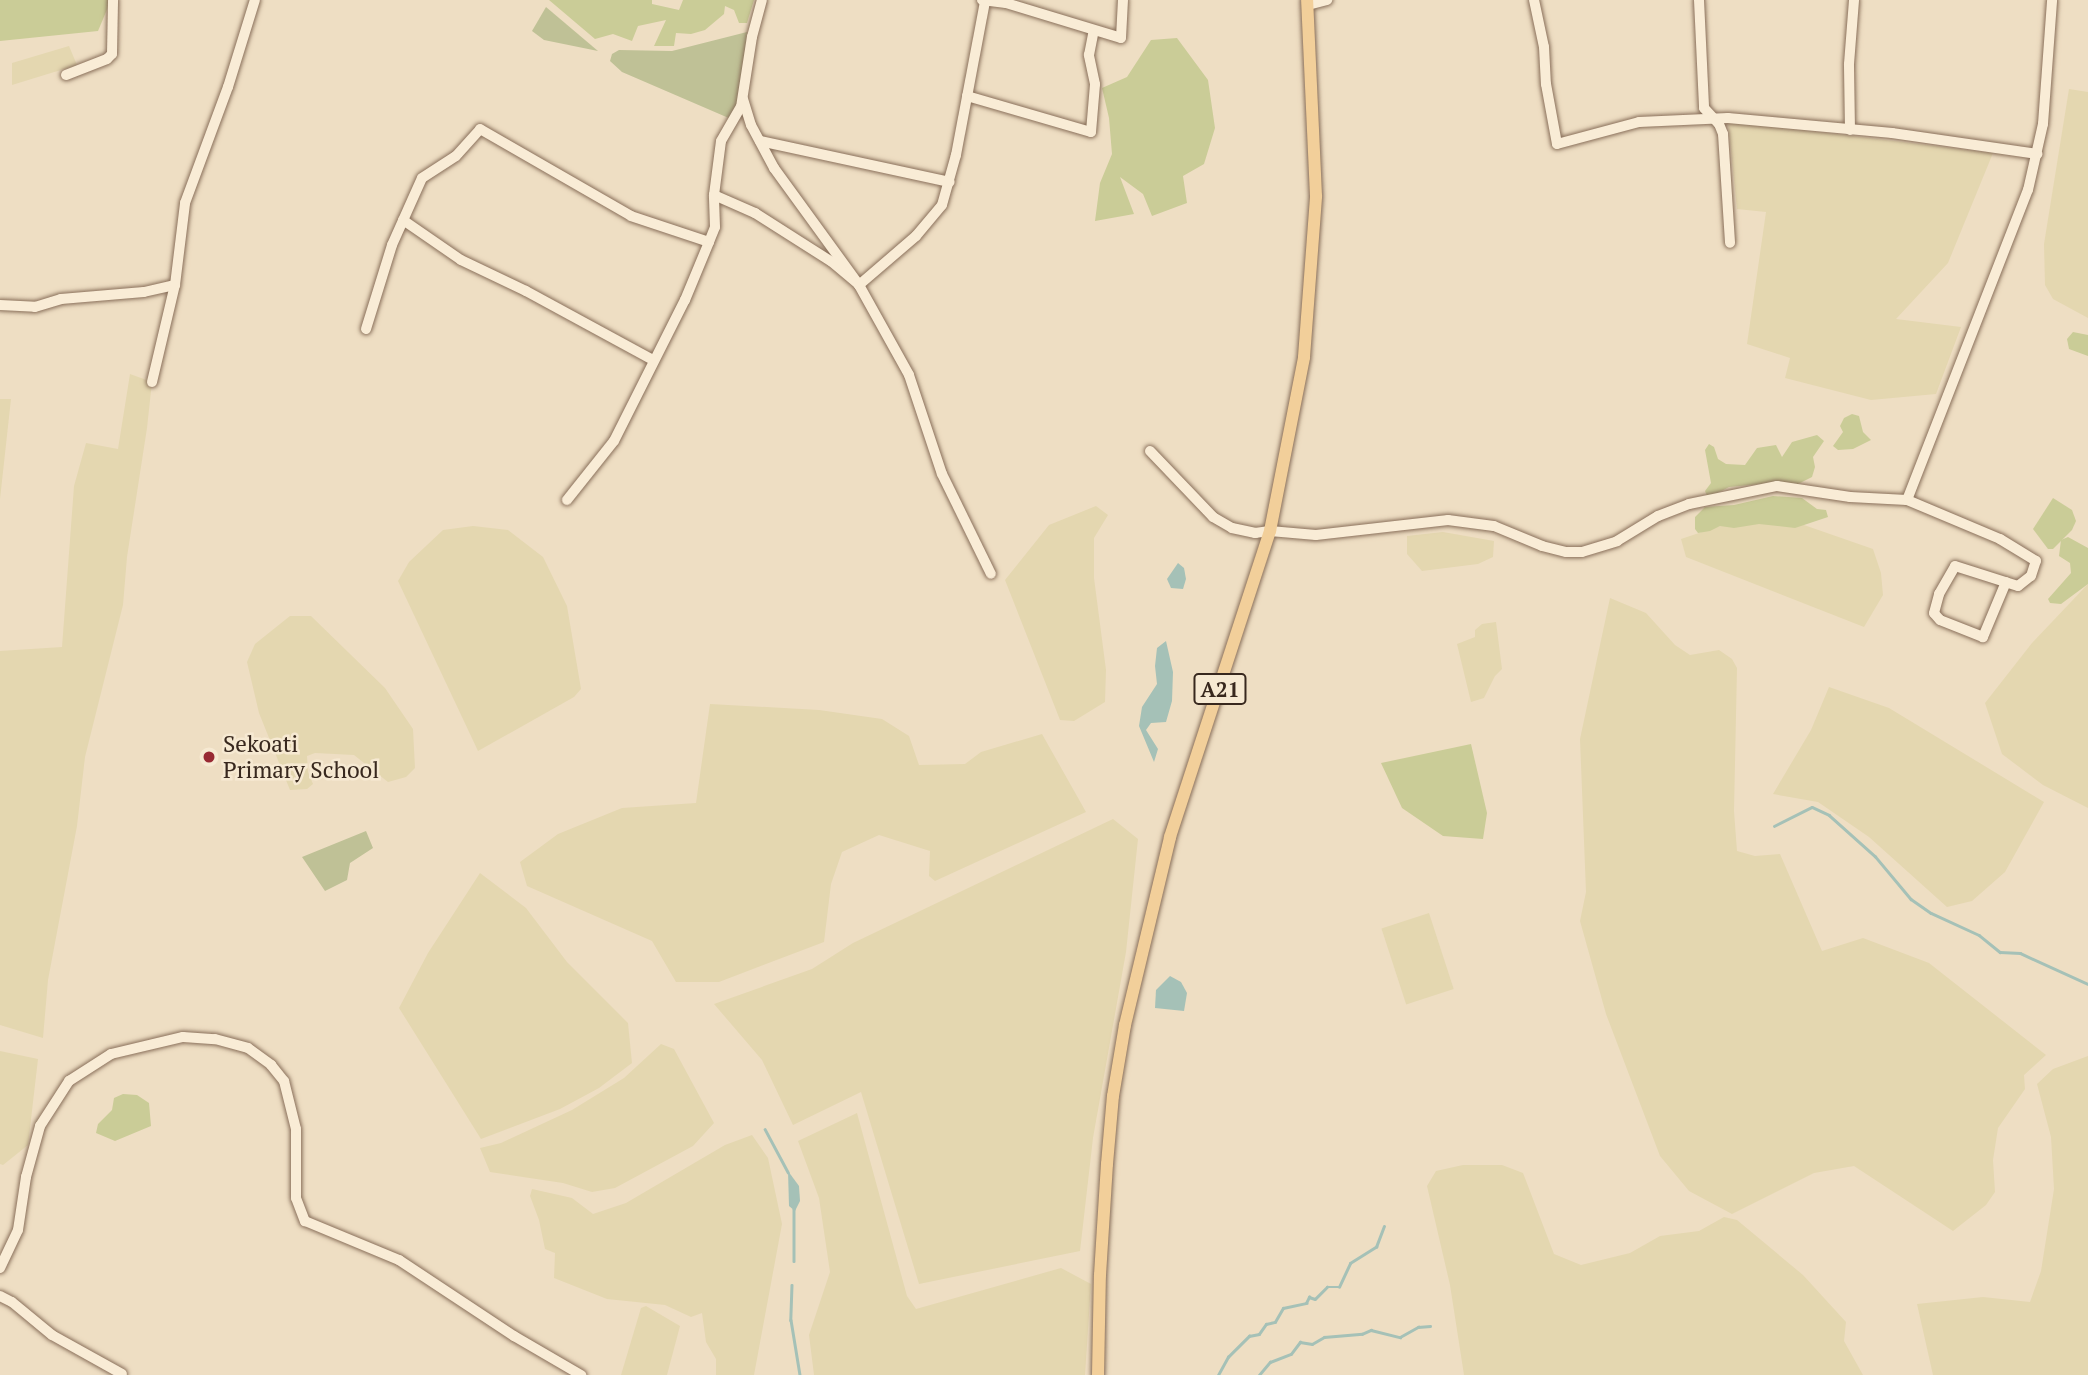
<!DOCTYPE html>
<html>
<head>
<meta charset="utf-8">
<style>
  body { margin:0 }
  #map { position:relative; width:2088px; height:1375px; overflow:hidden; background:#eedec3; font-family:"PT Serif",serif }
  div>[style] { position:absolute }
  .farmland>* { inset:0; background:#e4d7b0; transform-origin:0 0 }
  .green>* { inset:0; background:#cacc97 }
  .cemetery>* { inset:0; background:#bfc196 }
  .water>* { inset:0; background:#a5c1b7 }
  .stream>* { height:2.5px; margin:-1.25px; padding:0 1.25px; transform-origin:1.25px; border-radius:1.25px; background:#a5c1b7 }
  .roads { filter:drop-shadow(0 0 2px #896f5a) drop-shadow(0 0 2px #896f5a) }
  .minor>* { height:10px; margin:-5px; padding:0 5px; transform-origin:5px; border-radius:5px; background:#f9ecd6 }
  .major>* { height:12px; margin:-6px; padding:0 6px; transform-origin:6px; border-radius:6px; background:#f2cf9a }
  .dots>* { width:19px; height:19px; translate:-50% -50%; box-sizing:border-box; border:4px solid #f6e9d2; border-radius:50% }
  span { translate:-50% -50%; white-space:nowrap; text-align:center; line-height:1.15; -webkit-text-stroke:5px #f6e9d2; paint-order:stroke }
  .shield-label span { padding:2px 5px; background:#f6e9d2; border:2px solid; border-radius:5px; -webkit-text-stroke-width:0 }
  .shield-label { font-size:21px; color:#38281e; font-weight:700 }
  .poi-label { font-size:23px; color:#38281e }
  .left { translate:0 -50%; text-align:left }
</style>
</head>
<body>
<div id="map">
  <div class="farmland">
    <div style="clip-path:polygon(69px 46px,77px 65px,12px 85px,12px 63px)"></div>
    <div style="clip-path:polygon(2069px 89px,2088px 92px,2088px 318px,2053px 299px,2045px 285px,2044px 244px)"></div>
    <div style="clip-path:polygon(1728px 121px,1993px 153px,1948px 263px,1896px 319px,1961px 327px,1936px 394px,1871px 400px,1785px 378px,1790px 358px,1747px 344px,1766px 212px,1737px 209px)"></div>
    <div style="clip-path:polygon(130px 374px,152px 382px,147px 428px,127px 557px,123px 605px,85px 757px,77px 826px,48px 980px,43px 1038px,0 1025px,0 651px,62px 647px,74px 486px,86px 443px,118px 449px)"></div>
    <div style="clip-path:polygon(0 399px,11px 399px,0 499px)"></div>
    <div style="clip-path:polygon(1096px 506px,1108px 515px,1094px 538px,1094px 578px,1106px 670px,1105px 702px,1074px 721px,1060px 720px,1005px 580px,1049px 525px)"></div>
    <div style="clip-path:polygon(1769px 520px,1804px 525px,1873px 549px,1881px 573px,1883px 595px,1864px 627px,1686px 557px,1681px 539px,1723px 525px)"></div>
    <div style="clip-path:polygon(473px 526px,508px 530px,543px 557px,567px 606px,581px 689px,574px 697px,478px 751px,398px 581px,409px 562px,443px 530px)"></div>
    <div style="clip-path:polygon(1443px 532px,1494px 541px,1493px 557px,1478px 564px,1422px 571px,1407px 554px,1407px 536px)"></div>
    <div style="clip-path:polygon(2088px 584px,2088px 808px,2043px 785px,2002px 754px,1985px 703px,2032px 643px)"></div>
    <div style="clip-path:polygon(1610px 598px,1646px 613px,1675px 645px,1690px 655px,1719px 650px,1732px 659px,1737px 668px,1734px 811px,1737px 851px,1755px 856px,1780px 854px,1822px 951px,1863px 938px,1929px 963px,2046px 1055px,2024px 1075px,2025px 1089px,1998px 1128px,1993px 1160px,1995px 1192px,1986px 1205px,1953px 1231px,1854px 1166px,1814px 1173px,1732px 1214px,1689px 1191px,1660px 1156px,1606px 1014px,1580px 921px,1586px 892px,1580px 739px)"></div>
    <div style="clip-path:polygon(290px 616px,311px 616px,385px 688px,413px 729px,415px 768px,406px 777px,388px 782px,354px 755px,315px 753px,307px 756px,308px 772px,313px 784px,307px 789px,290px 790px,259px 713px,247px 662px,255px 644px)"></div>
    <div style="clip-path:polygon(1496px 622px,1502px 669px,1495px 676px,1484px 698px,1471px 702px,1457px 644px,1475px 637px,1475px 630px,1482px 624px)"></div>
    <div style="clip-path:polygon(1829px 687px,1889px 708px,2044px 802px,2005px 872px,1972px 901px,1947px 907px,1869px 837px,1818px 802px,1773px 794px,1811px 730px)"></div>
    <div style="clip-path:polygon(710px 704px,819px 710px,882px 719px,909px 736px,919px 765px,965px 764px,981px 752px,1042px 734px,1086px 812px,935px 881px,929px 876px,930px 851px,879px 835px,842px 852px,831px 884px,824px 942px,719px 982px,676px 982px,652px 941px,527px 886px,520px 862px,558px 834px,622px 808px,696px 803px)"></div>
    <div style="clip-path:polygon(1113px 819px,1138px 839px,1126px 952px,1093px 1138px,1080px 1251px,919px 1284px,861px 1092px,793px 1125px,762px 1060px,714px 1004px,812px 969px,853px 943px)"></div>
    <div style="clip-path:polygon(480px 873px,526px 908px,567px 962px,628px 1023px,632px 1063px,599px 1088px,560px 1109px,481px 1139px,399px 1008px,428px 953px)"></div>
    <div style="left:1429px;top:913px;width:80px;height:50px;rotate:72deg"></div>
    <div style="clip-path:polygon(661px 1044px,674px 1049px,714px 1123px,693px 1146px,615px 1188px,592px 1192px,563px 1183px,490px 1172px,480px 1148px,501px 1143px,572px 1110px,624px 1078px)"></div>
    <div style="clip-path:polygon(0 1051px,38px 1059px,28px 1145px,3px 1165px,0 1164px)"></div>
    <div style="clip-path:polygon(2088px 1056px,2088px 1375px,1933px 1375px,1917px 1304px,1983px 1297px,2030px 1302px,2041px 1271px,2054px 1189px,2051px 1137px,2037px 1084px,2053px 1069px)"></div>
    <div style="clip-path:polygon(857px 1113px,907px 1296px,916px 1309px,1061px 1268px,1091px 1284px,1085px 1375px,814px 1375px,809px 1335px,830px 1272px,819px 1198px,798px 1141px)"></div>
    <div style="clip-path:polygon(752px 1135px,768px 1158px,782px 1224px,754px 1375px,716px 1375px,716px 1359px,706px 1342px,702px 1313px,691px 1317px,665px 1305px,607px 1299px,554px 1278px,555px 1253px,545px 1249px,539px 1220px,530px 1196px,532px 1189px,572px 1198px,593px 1214px,626px 1203px,725px 1145px)"></div>
    <div style="clip-path:polygon(1463px 1165px,1502px 1165px,1523px 1173px,1554px 1254px,1581px 1265px,1630px 1253px,1660px 1236px,1699px 1231px,1724px 1217px,1737px 1220px,1803px 1275px,1846px 1322px,1844px 1341px,1863px 1375px,1464px 1375px,1450px 1285px,1427px 1186px,1436px 1171px)"></div>
    <div style="clip-path:polygon(646px 1306px,680px 1326px,667px 1375px,621px 1375px,641px 1308px)"></div>
  </div>
  <div class="green">
    <div style="clip-path:polygon(0 0,111px 0,98px 31px,0 41px)"></div>
    <div style="clip-path:polygon(549px 0,652px 0,652px 4px,679px 10px,683px 0,754px 0,747px 23px,739px 23px,734px 10px,725px 6px,724px 14px,705px 30px,691px 34px,676px 33px,674px 46px,654px 46px,666px 20px,638px 26px,632px 41px,613px 34px,595px 39px)"></div>
    <div style="clip-path:polygon(1177px 38px,1208px 80px,1215px 128px,1204px 164px,1183px 176px,1187px 203px,1152px 216px,1143px 194px,1120px 177px,1134px 214px,1095px 221px,1100px 183px,1112px 154px,1109px 118px,1102px 88px,1127px 77px,1151px 40px)"></div>
    <div style="clip-path:polygon(2073px 332px,2088px 335px,2088px 356px,2069px 349px,2067px 339px)"></div>
    <div style="clip-path:polygon(1852px 414px,1859px 416px,1863px 432px,1871px 440px,1853px 449px,1838px 450px,1833px 446px,1843px 432px,1840px 426px,1844px 418px)"></div>
    <div style="clip-path:polygon(1817px 435px,1824px 441px,1813px 457px,1815px 467px,1812px 477px,1798px 484px,1771px 483px,1729px 487px,1708px 498px,1705px 491px,1711px 483px,1705px 450px,1709px 444px,1714px 447px,1718px 459px,1726px 464px,1745px 465px,1757px 448px,1776px 445px,1782px 457px,1792px 442px)"></div>
    <div style="clip-path:polygon(1773px 496px,1802px 498px,1817px 509px,1826px 510px,1828px 517px,1795px 528px,1759px 524px,1734px 528px,1720px 526px,1710px 531px,1698px 533px,1695px 529px,1695px 517px,1705px 507px,1734px 505px)"></div>
    <div style="clip-path:polygon(2053px 498px,2072px 510px,2076px 521px,2072px 530px,2053px 549px,2048px 549px,2033px 529px)"></div>
    <div style="clip-path:polygon(2068px 537px,2088px 548px,2088px 584px,2061px 604px,2050px 603px,2048px 599px,2071px 573px,2070px 563px,2059px 556px,2061px 540px)"></div>
    <div style="clip-path:polygon(1471px 744px,1487px 813px,1483px 839px,1443px 836px,1402px 808px,1381px 763px)"></div>
    <div style="clip-path:polygon(123px 1094px,137px 1095px,149px 1103px,151px 1126px,115px 1141px,96px 1133px,98px 1124px,112px 1110px,114px 1098px)"></div>
  </div>
  <div class="cemetery">
    <div style="clip-path:polygon(546px 7px,598px 51px,544px 40px,532px 31px)"></div>
    <div style="clip-path:polygon(747px 32px,740px 99px,731px 119px,622px 72px,610px 61px,612px 54px,619px 50px,672px 51px)"></div>
    <div style="clip-path:polygon(366px 831px,373px 848px,350px 863px,347px 880px,325px 891px,302px 857px)"></div>
  </div>
  <div class="water">
    <div style="clip-path:polygon(1178px 563px,1184px 568px,1186px 579px,1183px 589px,1171px 588px,1167px 579px)"></div>
    <div style="clip-path:polygon(1166px 641px,1173px 672px,1172px 701px,1166px 722px,1151px 723px,1146px 730px,1158px 749px,1154px 762px,1139px 726px,1142px 707px,1157px 684px,1155px 666px,1157px 648px)"></div>
    <div style="clip-path:polygon(1170px 976px,1181px 982px,1187px 993px,1184px 1011px,1155px 1008px,1156px 990px)"></div>
    <div style="clip-path:polygon(788px 1171px,799px 1186px,800px 1201px,795px 1211px,789px 1206px)"></div>
  </div>
  <div class="stream">
    <div style="left:1774px;top:826px;width:42px;rotate:-26.6deg"></div>
    <div style="left:1812px;top:807px;width:19px;rotate:25deg"></div>
    <div style="left:1829px;top:815px;width:62px;rotate:41.7deg"></div>
    <div style="left:1875px;top:856px;width:56px;rotate:50.1deg"></div>
    <div style="left:1911px;top:899px;width:24px;rotate:35deg"></div>
    <div style="left:1931px;top:913px;width:53px;rotate:24.6deg"></div>
    <div style="left:1979px;top:935px;width:27px;rotate:39deg"></div>
    <div style="left:2000px;top:952px;width:20px;rotate:3deg"></div>
    <div style="left:2020px;top:953px;width:75px;rotate:24.5deg"></div>
    <div style="left:765px;top:1129px;width:49px;rotate:61.9deg"></div>
    <div style="left:794px;top:1209px;width:52px;rotate:90deg"></div>
    <div style="left:792px;top:1285px;width:35px;rotate:92deg"></div>
    <div style="left:791px;top:1320px;width:56px;rotate:80.7deg"></div>
    <div style="left:1218px;top:1375px;width:21px;rotate:-61deg"></div>
    <div style="left:1228px;top:1357px;width:30px;rotate:-45deg"></div>
    <div style="left:1249px;top:1336px;width:10px;rotate:-11deg"></div>
    <div style="left:1259px;top:1334px;width:12px;rotate:-55deg"></div>
    <div style="left:1266px;top:1324px;width:9px;rotate:-13deg"></div>
    <div style="left:1275px;top:1322px;width:16px;rotate:-60deg"></div>
    <div style="left:1283px;top:1308px;width:24px;rotate:-12deg"></div>
    <div style="left:1306px;top:1303px;width:7px;rotate:-63deg"></div>
    <div style="left:1309px;top:1297px;width:6px;rotate:18deg"></div>
    <div style="left:1315px;top:1299px;width:17px;rotate:-45deg"></div>
    <div style="left:1327px;top:1287px;width:12px"></div>
    <div style="left:1339px;top:1287px;width:26px;rotate:-65deg"></div>
    <div style="left:1350px;top:1263px;width:31px;rotate:-32deg"></div>
    <div style="left:1376px;top:1247px;width:22px;rotate:-69deg"></div>
    <div style="left:1259px;top:1375px;width:17px;rotate:-50deg"></div>
    <div style="left:1270px;top:1362px;width:22px;rotate:-21deg"></div>
    <div style="left:1291px;top:1354px;width:15px;rotate:-53deg"></div>
    <div style="left:1300px;top:1342px;width:12px;rotate:9deg"></div>
    <div style="left:1312px;top:1344px;width:14px;rotate:-30deg"></div>
    <div style="left:1324px;top:1337px;width:38px;rotate:-5deg"></div>
    <div style="left:1362px;top:1334px;width:10px;rotate:-24deg"></div>
    <div style="left:1371px;top:1330px;width:30px;rotate:14deg"></div>
    <div style="left:1400px;top:1337px;width:21px;rotate:-29deg"></div>
    <div style="left:1418px;top:1327px;width:12px;rotate:-5deg"></div>
  </div>
  <div class="roads">
    <div class="minor">
      <div style="left:982px;top:0;width:24px;rotate:7deg"></div>
      <div style="left:1006px;top:3px;width:120px;rotate:16.9deg"></div>
      <div style="left:1121px;top:38px;width:38px;rotate:-87deg"></div>
      <div style="left:1534px;top:0;width:48px;rotate:78deg"></div>
      <div style="left:1544px;top:47px;width:37px;rotate:87deg"></div>
      <div style="left:1546px;top:84px;width:61px;rotate:79.6deg"></div>
      <div style="left:1557px;top:144px;width:85px;rotate:-15deg"></div>
      <div style="left:1639px;top:122px;width:89px;rotate:-2.6deg"></div>
      <div style="left:1728px;top:118px;width:165px;rotate:5.2deg"></div>
      <div style="left:1892px;top:133px;width:147px;rotate:8.2deg"></div>
      <div style="left:1699px;top:0;width:108px;rotate:87.3deg"></div>
      <div style="left:1704px;top:108px;width:22px;rotate:47deg"></div>
      <div style="left:1719px;top:124px;width:11px;rotate:68deg"></div>
      <div style="left:1723px;top:134px;width:109px;rotate:86.3deg"></div>
      <div style="left:1308px;top:5px;width:20px;rotate:-15deg"></div>
      <div style="left:66px;top:75px;width:44px;rotate:-21.3deg"></div>
      <div style="left:107px;top:59px;width:7px;rotate:-45deg"></div>
      <div style="left:112px;top:54px;width:54px;rotate:-88.9deg"></div>
      <div style="left:967px;top:96px;width:129px;rotate:16.2deg"></div>
      <div style="left:1091px;top:132px;width:48px;rotate:-85.2deg"></div>
      <div style="left:1095px;top:84px;width:30px;rotate:-102deg"></div>
      <div style="left:1089px;top:55px;width:25px;rotate:-79deg"></div>
      <div style="left:743px;top:99px;width:27px;rotate:73deg"></div>
      <div style="left:751px;top:125px;width:49px;rotate:61.9deg"></div>
      <div style="left:774px;top:168px;width:145px;rotate:54deg"></div>
      <div style="left:859px;top:285px;width:75px;rotate:-40.7deg"></div>
      <div style="left:916px;top:236px;width:40px;rotate:-50deg"></div>
      <div style="left:942px;top:205px;width:52px;rotate:-74.4deg"></div>
      <div style="left:956px;top:155px;width:157px;rotate:-79.3deg"></div>
      <div style="left:1850px;top:130px;width:66px;rotate:-90.9deg"></div>
      <div style="left:1849px;top:64px;width:64px;rotate:-85.5deg"></div>
      <div style="left:760px;top:141px;width:194px;rotate:12.2deg"></div>
      <div style="left:714px;top:195px;width:45px;rotate:23.7deg"></div>
      <div style="left:755px;top:213px;width:91px;rotate:32.5deg"></div>
      <div style="left:832px;top:262px;width:35px;rotate:40deg"></div>
      <div style="left:859px;top:285px;width:103px;rotate:60.9deg"></div>
      <div style="left:909px;top:375px;width:104px;rotate:71.6deg"></div>
      <div style="left:942px;top:474px;width:111px;rotate:63.9deg"></div>
      <div style="left:403px;top:220px;width:70px;rotate:34.6deg"></div>
      <div style="left:461px;top:260px;width:72px;rotate:25.5deg"></div>
      <div style="left:526px;top:291px;width:145px;rotate:28.5deg"></div>
      <div style="left:0;top:305px;width:35px;rotate:3deg"></div>
      <div style="left:35px;top:307px;width:27px;rotate:-17deg"></div>
      <div style="left:61px;top:299px;width:83px;rotate:-4.8deg"></div>
      <div style="left:144px;top:292px;width:32px;rotate:-13deg"></div>
      <div style="left:366px;top:329px;width:88px;rotate:-72.8deg"></div>
      <div style="left:392px;top:245px;width:73px;rotate:-65.9deg"></div>
      <div style="left:422px;top:178px;width:40px;rotate:-32.9deg"></div>
      <div style="left:456px;top:156px;width:36px;rotate:-48deg"></div>
      <div style="left:480px;top:129px;width:174px;rotate:29.9deg"></div>
      <div style="left:631px;top:216px;width:82px;rotate:18.4deg"></div>
      <div style="left:152px;top:382px;width:100px;rotate:-76.7deg"></div>
      <div style="left:175px;top:285px;width:83px;rotate:-83deg"></div>
      <div style="left:185px;top:203px;width:124px;rotate:-69.7deg"></div>
      <div style="left:228px;top:87px;width:91px;rotate:-72.8deg"></div>
      <div style="left:1150px;top:451px;width:91px;rotate:46.3deg"></div>
      <div style="left:1213px;top:517px;width:22px;rotate:30deg"></div>
      <div style="left:1232px;top:528px;width:24px;rotate:12deg"></div>
      <div style="left:1255px;top:533px;width:15px;rotate:-8deg"></div>
      <div style="left:1270px;top:531px;width:46px;rotate:5deg"></div>
      <div style="left:1316px;top:535px;width:133px;rotate:-6.5deg"></div>
      <div style="left:1448px;top:520px;width:46px;rotate:7.4deg"></div>
      <div style="left:1494px;top:526px;width:52px;rotate:22.6deg"></div>
      <div style="left:1542px;top:546px;width:25px;rotate:14deg"></div>
      <div style="left:1566px;top:552px;width:16px"></div>
      <div style="left:1582px;top:552px;width:37px;rotate:-17deg"></div>
      <div style="left:1617px;top:541px;width:48px;rotate:-31.4deg"></div>
      <div style="left:1658px;top:516px;width:33px;rotate:-21deg"></div>
      <div style="left:1689px;top:504px;width:90px;rotate:-11.6deg"></div>
      <div style="left:1777px;top:486px;width:74px;rotate:8.6deg"></div>
      <div style="left:1850px;top:497px;width:57px;rotate:3deg"></div>
      <div style="left:567px;top:500px;width:75px;rotate:-51.5deg"></div>
      <div style="left:614px;top:441px;width:158px;rotate:-63.3deg"></div>
      <div style="left:685px;top:300px;width:63px;rotate:-67.5deg"></div>
      <div style="left:709px;top:242px;width:16px;rotate:-68deg"></div>
      <div style="left:715px;top:227px;width:32px;rotate:-92deg"></div>
      <div style="left:714px;top:195px;width:54px;rotate:-82.6deg"></div>
      <div style="left:721px;top:141px;width:39px;rotate:-60deg"></div>
      <div style="left:741px;top:107px;width:71px;rotate:-81.1deg"></div>
      <div style="left:752px;top:37px;width:38px;rotate:-75deg"></div>
      <div style="left:2006px;top:582px;width:60px;rotate:112.7deg"></div>
      <div style="left:1983px;top:637px;width:46px;rotate:-158.4deg"></div>
      <div style="left:1940px;top:620px;width:9px;rotate:-131deg"></div>
      <div style="left:1934px;top:613px;width:20px;rotate:-75deg"></div>
      <div style="left:1939px;top:594px;width:32px;rotate:-60deg"></div>
      <div style="left:1955px;top:566px;width:66px;rotate:17.6deg"></div>
      <div style="left:2018px;top:586px;width:16px;rotate:-38deg"></div>
      <div style="left:2031px;top:576px;width:16px;rotate:-72deg"></div>
      <div style="left:2036px;top:561px;width:42px;rotate:-148.6deg"></div>
      <div style="left:2000px;top:539px;width:101px;rotate:-157.2deg"></div>
      <div style="left:1907px;top:500px;width:333px;rotate:-68.7deg"></div>
      <div style="left:2028px;top:190px;width:68px;rotate:-77.2deg"></div>
      <div style="left:2043px;top:124px;width:124px;rotate:-85.8deg"></div>
      <div style="left:0;top:1268px;width:42px;rotate:-64.7deg"></div>
      <div style="left:18px;top:1230px;width:54px;rotate:-81.4deg"></div>
      <div style="left:26px;top:1177px;width:53px;rotate:-74.6deg"></div>
      <div style="left:40px;top:1126px;width:54px;rotate:-57.2deg"></div>
      <div style="left:69px;top:1081px;width:50px;rotate:-32.7deg"></div>
      <div style="left:111px;top:1054px;width:74px;rotate:-13.3deg"></div>
      <div style="left:183px;top:1037px;width:32px;rotate:4deg"></div>
      <div style="left:215px;top:1039px;width:34px;rotate:15deg"></div>
      <div style="left:248px;top:1048px;width:29px;rotate:36deg"></div>
      <div style="left:271px;top:1065px;width:21px;rotate:51deg"></div>
      <div style="left:284px;top:1081px;width:49px;rotate:76deg"></div>
      <div style="left:296px;top:1129px;width:69px;rotate:90deg"></div>
      <div style="left:296px;top:1198px;width:25px;rotate:69deg"></div>
      <div style="left:305px;top:1221px;width:102px;rotate:22.5deg"></div>
      <div style="left:399px;top:1260px;width:138px;rotate:33.5deg"></div>
      <div style="left:514px;top:1336px;width:78px;rotate:30.2deg"></div>
      <div style="left:0;top:1296px;width:13px;rotate:27deg"></div>
      <div style="left:12px;top:1302px;width:52px;rotate:39.5deg"></div>
      <div style="left:52px;top:1335px;width:80px;rotate:29.1deg"></div>
    </div>
    <div class="major">
      <div style="left:1098px;top:1375px;width:100px;rotate:-88.9deg"></div>
      <div style="left:1100px;top:1275px;width:111px;rotate:-86.4deg"></div>
      <div style="left:1107px;top:1164px;width:68px;rotate:-85deg"></div>
      <div style="left:1113px;top:1096px;width:72px;rotate:-80.4deg"></div>
      <div style="left:1125px;top:1025px;width:193px;rotate:-76.5deg"></div>
      <div style="left:1170px;top:837px;width:322px;rotate:-71.9deg"></div>
      <div style="left:1270px;top:531px;width:177px;rotate:-78.9deg"></div>
      <div style="left:1304px;top:357px;width:161px;rotate:-85.7deg"></div>
      <div style="left:1316px;top:196px;width:196px;rotate:-92.6deg"></div>
    </div>
  </div>
  <div class="dots">
    <div style="left:209px;top:757px;background:#982933"></div>
  </div>
  <div class="shield-label">
    <span style="left:1220px;top:689px">A21</span>
  </div>
  <div class="poi-label">
    <span class="left" style="left:223px;top:757px">Sekoati<br>Primary School</span>
  </div>
</div>
</body>
</html>
